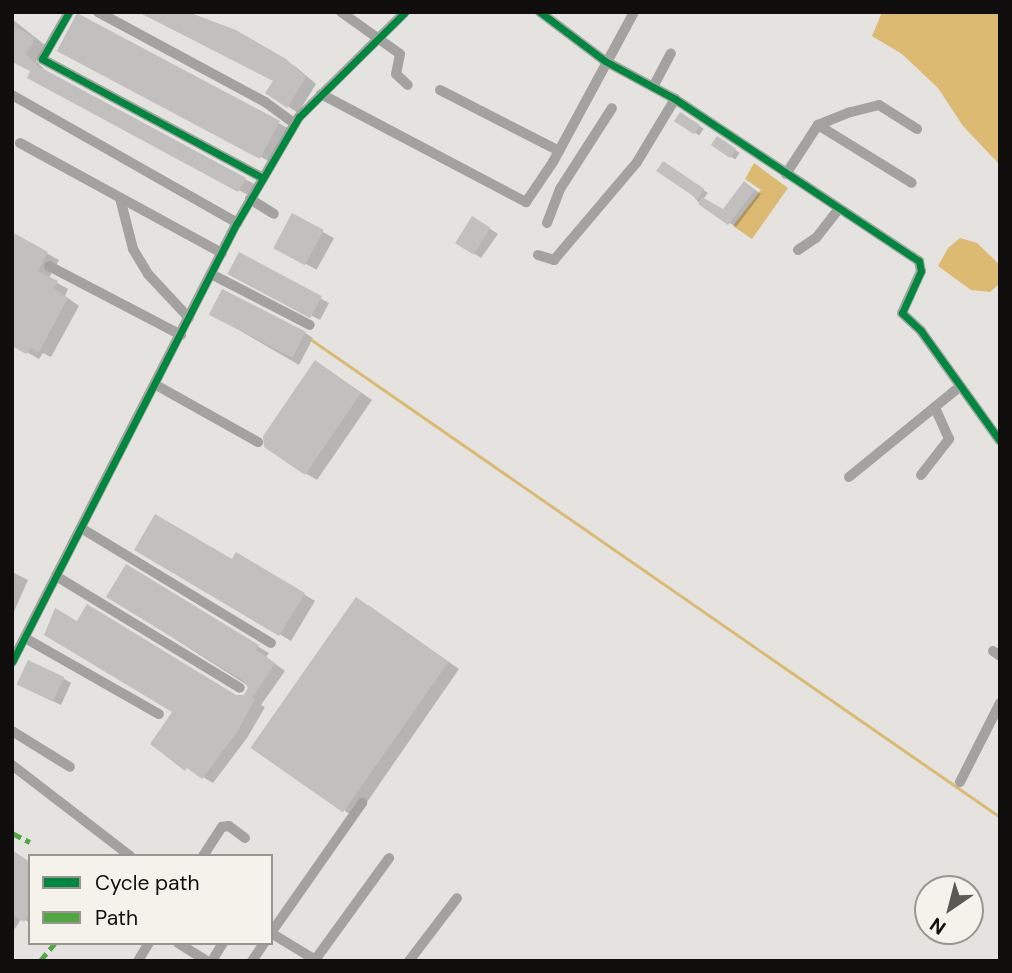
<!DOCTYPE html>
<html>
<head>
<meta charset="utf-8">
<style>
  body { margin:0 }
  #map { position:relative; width:1012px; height:973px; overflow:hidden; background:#e5e3e0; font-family:"DM Sans",sans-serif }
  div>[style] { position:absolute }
  .water>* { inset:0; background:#ddba72 }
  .shadow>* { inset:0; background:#0003; transform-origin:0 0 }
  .stream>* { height:2.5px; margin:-1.25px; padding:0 1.25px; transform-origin:1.25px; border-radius:1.25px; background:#ddba72 }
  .building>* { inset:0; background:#c2c0be; transform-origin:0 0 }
  .minor>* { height:10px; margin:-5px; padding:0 5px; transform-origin:5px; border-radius:5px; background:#a4a2a0 }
  .quiet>* { height:5px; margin-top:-2.5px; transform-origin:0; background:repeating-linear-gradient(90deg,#51a841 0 10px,transparent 0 15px) }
  .cycleway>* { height:7px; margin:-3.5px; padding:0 3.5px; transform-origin:3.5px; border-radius:3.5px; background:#00873e }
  span { translate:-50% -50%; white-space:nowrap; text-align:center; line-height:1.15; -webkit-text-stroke:5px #f5f1eb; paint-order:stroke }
  .frame { position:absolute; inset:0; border:14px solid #0f0e0c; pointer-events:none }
  .legend { position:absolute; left:28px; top:854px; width:245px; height:91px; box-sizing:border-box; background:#f5f1eb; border:2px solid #999692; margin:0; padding:9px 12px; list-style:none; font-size:21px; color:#0f0e0c }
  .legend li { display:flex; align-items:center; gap:14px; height:35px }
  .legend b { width:35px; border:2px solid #999692 }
  .north { position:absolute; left:914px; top:875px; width:70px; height:70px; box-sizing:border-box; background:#f5f1eb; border:2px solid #999692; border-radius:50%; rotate:215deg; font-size:19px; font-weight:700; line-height:28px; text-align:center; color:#0f0e0c }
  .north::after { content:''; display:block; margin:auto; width:24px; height:32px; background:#5a5956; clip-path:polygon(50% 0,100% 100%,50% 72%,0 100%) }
</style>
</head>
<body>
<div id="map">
  <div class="water">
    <div style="clip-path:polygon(882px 12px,1000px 12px,1000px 165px,963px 126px,938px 88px,902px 54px,872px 36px)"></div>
    <div style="clip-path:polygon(754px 163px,788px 188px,752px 239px,733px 226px,761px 190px,745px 179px)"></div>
    <div style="clip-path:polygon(960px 238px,977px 243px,1000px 265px,998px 285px,990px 292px,971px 290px,938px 266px,948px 248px)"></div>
  </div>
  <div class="shadow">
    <div style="left:77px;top:16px;width:241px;height:38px;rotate:28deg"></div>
    <div style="clip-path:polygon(12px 19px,45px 45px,36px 61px,48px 73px,256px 185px,250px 196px,39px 83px,32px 71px,12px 60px)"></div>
    <div style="clip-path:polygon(235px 32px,296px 67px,316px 84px,298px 113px,268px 93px,276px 81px)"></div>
    <div style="left:681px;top:114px;width:27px;height:8px;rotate:33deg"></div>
    <div style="left:717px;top:138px;width:27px;height:8px;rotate:33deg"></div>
    <div style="clip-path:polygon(668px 166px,708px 193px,703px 199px,723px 211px,751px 187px,761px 194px,736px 227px,700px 204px)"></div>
    <div style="left:292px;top:215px;width:48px;height:36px;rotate:29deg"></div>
    <div style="clip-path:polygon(481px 223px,498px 234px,481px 258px,457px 242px)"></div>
    <div style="clip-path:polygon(12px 234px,59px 260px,49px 278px,68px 289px,65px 296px,79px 306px,51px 357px,43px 353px,39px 359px,12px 344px)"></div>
    <div style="clip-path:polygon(239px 254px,329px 303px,320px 320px,238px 278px)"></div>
    <div style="clip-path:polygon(210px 313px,305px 333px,313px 338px,299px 365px)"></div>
    <div style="clip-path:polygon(327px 369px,372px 400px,317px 480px,305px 473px)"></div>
    <div style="clip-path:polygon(136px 549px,233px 562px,237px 554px,315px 601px,291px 641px)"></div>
    <div style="clip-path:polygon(126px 567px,269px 653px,266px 657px,285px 671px,261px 705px,265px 707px,247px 738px,213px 783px,203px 777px,174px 711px,77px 623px,236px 696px,245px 696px,250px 687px,109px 597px)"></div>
    <div style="clip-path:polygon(12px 572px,28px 580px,12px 616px)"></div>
    <div style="clip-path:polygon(368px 605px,459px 669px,356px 818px,345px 811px)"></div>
    <div style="clip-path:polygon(63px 678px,71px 683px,61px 705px,27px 689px)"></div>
    <div style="clip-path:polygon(12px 851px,30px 863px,30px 923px,22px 918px,12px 933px)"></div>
  </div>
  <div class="stream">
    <div style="left:312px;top:340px;width:837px;rotate:34.73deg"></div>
  </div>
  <div class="building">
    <div style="clip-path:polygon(138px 12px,188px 12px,236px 30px,286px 59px,306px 77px,287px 108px,265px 93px,273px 81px)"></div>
    <div style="left:77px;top:13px;width:230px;height:43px;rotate:28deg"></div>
    <div style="clip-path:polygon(12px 25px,35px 38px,26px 54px,38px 66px,246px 178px,238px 192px,27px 78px,30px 71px,12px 62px)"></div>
    <div style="left:680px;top:112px;width:24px;height:11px;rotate:33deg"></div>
    <div style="left:717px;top:136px;width:23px;height:11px;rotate:34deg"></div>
    <div style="left:663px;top:161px;width:50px;height:12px;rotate:34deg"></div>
    <div style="clip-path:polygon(744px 181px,755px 190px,728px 225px,698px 204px,702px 197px,723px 209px)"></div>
    <div style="left:292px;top:213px;width:36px;height:40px;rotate:28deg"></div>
    <div style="left:472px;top:216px;width:22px;height:32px;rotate:32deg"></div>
    <div style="clip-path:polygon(12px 232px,48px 252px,38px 271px,58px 281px,54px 288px,68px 298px,39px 352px,31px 348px,26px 354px,12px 346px)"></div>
    <div style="left:239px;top:252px;width:94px;height:25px;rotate:28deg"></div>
    <div style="left:222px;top:289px;width:94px;height:29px;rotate:27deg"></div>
    <div style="clip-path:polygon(315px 360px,361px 393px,305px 475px,264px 447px,263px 436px)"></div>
    <div style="clip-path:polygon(155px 514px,232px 559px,236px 552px,305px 593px,279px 636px,134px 550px)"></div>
    <div style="clip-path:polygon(126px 564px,259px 645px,256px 650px,275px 663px,252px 698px,255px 699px,237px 732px,202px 779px,187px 768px,185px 771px,150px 744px,172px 712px,44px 635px,55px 608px,77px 621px,87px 604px,236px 695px,244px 695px,248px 688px,244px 681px,106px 597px)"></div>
    <div style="left:356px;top:597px;width:113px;height:184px;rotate:35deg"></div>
    <div style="left:28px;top:660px;width:40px;height:27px;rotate:25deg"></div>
    <div style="clip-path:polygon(12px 850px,30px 862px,30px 913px,24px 922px,12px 914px)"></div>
  </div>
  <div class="minor">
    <div style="left:69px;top:12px;width:54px;rotate:119.9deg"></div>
    <div style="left:42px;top:59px;width:251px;rotate:28.3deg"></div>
    <div style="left:98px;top:12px;width:190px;rotate:28.3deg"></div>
    <div style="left:265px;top:102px;width:37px;rotate:36deg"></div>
    <div style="left:341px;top:12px;width:72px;rotate:35.4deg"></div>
    <div style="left:400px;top:54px;width:20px;rotate:101deg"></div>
    <div style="left:396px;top:74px;width:16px;rotate:43deg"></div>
    <div style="left:540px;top:12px;width:81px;rotate:37deg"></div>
    <div style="left:605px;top:61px;width:80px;rotate:28.5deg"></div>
    <div style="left:675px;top:99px;width:293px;rotate:33.6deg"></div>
    <div style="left:919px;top:261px;width:10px;rotate:79deg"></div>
    <div style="left:921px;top:271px;width:46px;rotate:114.3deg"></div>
    <div style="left:902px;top:313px;width:26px;rotate:43deg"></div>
    <div style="left:921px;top:331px;width:135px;rotate:54.3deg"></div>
    <div style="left:653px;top:87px;width:38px;rotate:-62deg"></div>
    <div style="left:440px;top:90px;width:134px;rotate:27.1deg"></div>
    <div style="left:321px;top:94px;width:232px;rotate:27.8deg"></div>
    <div style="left:526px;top:202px;width:48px;rotate:-56deg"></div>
    <div style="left:553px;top:162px;width:170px;rotate:-61.6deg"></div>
    <div style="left:12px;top:95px;width:259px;rotate:29.6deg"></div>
    <div style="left:818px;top:125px;width:110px;rotate:31.7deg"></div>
    <div style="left:20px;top:143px;width:230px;rotate:28.6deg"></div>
    <div style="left:786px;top:174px;width:59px;rotate:-56.9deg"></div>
    <div style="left:818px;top:125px;width:35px;rotate:-22deg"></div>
    <div style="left:851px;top:112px;width:29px;rotate:-14deg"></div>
    <div style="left:879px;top:105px;width:45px;rotate:32.3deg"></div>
    <div style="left:120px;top:198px;width:53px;rotate:75.7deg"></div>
    <div style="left:133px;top:249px;width:29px;rotate:59deg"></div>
    <div style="left:148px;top:274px;width:60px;rotate:47deg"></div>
    <div style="left:250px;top:199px;width:28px;rotate:32deg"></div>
    <div style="left:547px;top:223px;width:36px;rotate:-69deg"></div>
    <div style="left:560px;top:189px;width:96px;rotate:-57.3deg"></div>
    <div style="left:798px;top:250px;width:22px;rotate:-34deg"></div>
    <div style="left:816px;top:238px;width:37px;rotate:-52deg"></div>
    <div style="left:538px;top:255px;width:17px;rotate:17deg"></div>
    <div style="left:554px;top:260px;width:128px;rotate:-49.7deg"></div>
    <div style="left:637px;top:162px;width:74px;rotate:-58.9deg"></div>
    <div style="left:49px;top:266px;width:149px;rotate:27.6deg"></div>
    <div style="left:211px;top:274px;width:111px;rotate:27.3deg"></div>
    <div style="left:156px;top:385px;width:117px;rotate:29.2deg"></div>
    <div style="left:921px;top:475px;width:46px;rotate:-52.1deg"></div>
    <div style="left:949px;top:439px;width:35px;rotate:-114deg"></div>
    <div style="left:849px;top:477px;width:141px;rotate:-39.2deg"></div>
    <div style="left:81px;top:528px;width:222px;rotate:31.2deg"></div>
    <div style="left:56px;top:576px;width:215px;rotate:31.3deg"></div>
    <div style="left:25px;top:638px;width:154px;rotate:29.6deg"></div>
    <div style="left:993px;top:651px;width:9px;rotate:36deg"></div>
    <div style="left:12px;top:662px;width:493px;rotate:-62.9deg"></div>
    <div style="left:237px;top:223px;width:123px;rotate:-59.7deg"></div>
    <div style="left:299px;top:117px;width:149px;rotate:-44.7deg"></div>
    <div style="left:12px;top:731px;width:68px;rotate:31.8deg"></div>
    <div style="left:12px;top:765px;width:149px;rotate:37.6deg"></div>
    <div style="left:960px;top:782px;width:89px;rotate:-63.1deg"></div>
    <div style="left:203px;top:856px;width:35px;rotate:-57deg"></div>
    <div style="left:222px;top:827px;width:7px;rotate:-8deg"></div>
    <div style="left:229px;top:826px;width:20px;rotate:37deg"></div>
    <div style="left:271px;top:933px;width:159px;rotate:-55deg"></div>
    <div style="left:271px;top:933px;width:54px;rotate:31.3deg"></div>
    <div style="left:178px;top:943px;width:34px;rotate:32deg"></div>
    <div style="left:315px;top:960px;width:126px;rotate:-54deg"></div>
    <div style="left:138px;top:961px;width:21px;rotate:-59deg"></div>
    <div style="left:212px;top:961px;width:21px;rotate:-59deg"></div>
    <div style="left:252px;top:961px;width:22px;rotate:-56deg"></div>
    <div style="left:409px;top:961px;width:79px;rotate:-52.7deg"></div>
  </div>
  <div class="quiet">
    <div style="left:12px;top:833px;width:20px;rotate:27deg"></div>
    <div style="left:40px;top:961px;width:23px;rotate:-50deg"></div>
  </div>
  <div class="cycleway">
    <div style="left:69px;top:12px;width:54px;rotate:119.9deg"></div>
    <div style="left:42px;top:59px;width:251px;rotate:28.3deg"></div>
    <div style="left:540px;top:12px;width:81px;rotate:37deg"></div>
    <div style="left:605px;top:61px;width:80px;rotate:28.5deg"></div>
    <div style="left:675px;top:99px;width:293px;rotate:33.6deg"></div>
    <div style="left:919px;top:261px;width:10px;rotate:79deg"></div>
    <div style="left:921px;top:271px;width:46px;rotate:114.3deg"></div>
    <div style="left:902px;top:313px;width:26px;rotate:43deg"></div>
    <div style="left:921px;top:331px;width:135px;rotate:54.3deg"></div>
    <div style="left:12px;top:662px;width:493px;rotate:-62.9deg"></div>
    <div style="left:237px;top:223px;width:123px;rotate:-59.7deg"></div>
    <div style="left:299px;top:117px;width:149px;rotate:-44.7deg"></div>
  </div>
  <div class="frame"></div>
  <ul class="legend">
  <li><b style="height:9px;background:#00873e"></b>Cycle path</li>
  <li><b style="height:9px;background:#51a841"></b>Path</li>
  </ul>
  <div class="north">N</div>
</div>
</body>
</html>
